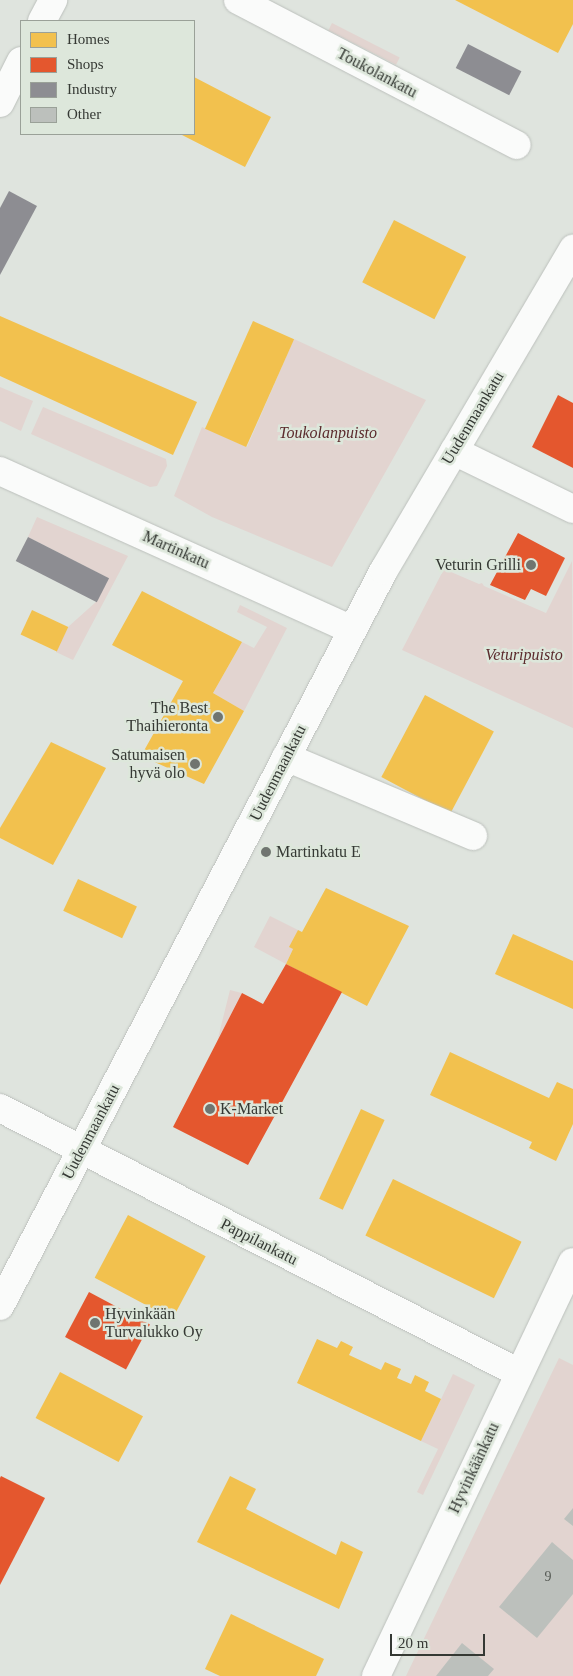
<!DOCTYPE html>
<html>
<head>
<meta charset="utf-8">
<style>
  body { margin:0 }
  #map { position:relative; width:573px; height:1676px; overflow:hidden; background:#dfe4de; font-family:Georgia,serif }
  div>[style] { position:absolute }
  .green>* { inset:0; background:#e2d4d0; transform-origin:0 0 }
  .homes>* { inset:0; background:#f2c14e; transform-origin:0 0 }
  .shops>* { inset:0; background:#e4572e; transform-origin:0 0 }
  .industry>* { inset:0; background:#8d8d92; transform-origin:0 0 }
  .building>* { inset:0; background:#bcc0bc }
  .roads { filter:drop-shadow(0 0 1px #bcc0bc) drop-shadow(0 0 1px #bcc0bc) }
  .minor>* { height:28px; margin:-14px; padding:0 14px; transform-origin:14px; border-radius:14px; background:#fafbfa }
  .major>* { height:28px; margin:-14px; padding:0 14px; transform-origin:14px; border-radius:14px; background:#fafbfa }
  .dots>* { width:14px; height:14px; translate:-50% -50%; box-sizing:border-box; border:2px solid #dde7db; border-radius:50% }
  span { translate:-50% -50%; white-space:nowrap; text-align:center; line-height:1.15; -webkit-text-stroke:5px #dde7db; paint-order:stroke }
  .number-label { font-size:14px; color:#575b56 }
  .number-label span { -webkit-text-stroke-width:0 }
  .street-label { font-size:16px; color:#353934 }
  .park-label { font-size:16px; color:#5b2b2d; font-style:italic }
  .poi-label { font-size:16px; color:#353934 }
  .right { translate:-100% -50%; text-align:right }
  .left { translate:0 -50%; text-align:left }
  .legend { position:absolute; left:20px; top:20px; width:175px; height:115px; box-sizing:border-box; background:#dde7db; border:1px solid #9aa198; margin:0; padding:6px 9px; list-style:none; font-size:15px; color:#353934 }
  .legend li { display:flex; align-items:center; gap:10px; height:25px }
  .legend b { width:25px; border:1px solid #9aa198 }
  .scale { position:absolute; left:390px; top:1634px; width:95px; height:22px; box-sizing:border-box; border:2px solid #353934; border-top:0; padding-left:6px; font-size:15px; line-height:18px; white-space:nowrap; color:#353934; -webkit-text-stroke:4px #dde7db; paint-order:stroke }
</style>
</head>
<body>
<div id="map">
  <div class="green">
    <div style="left:332px;top:23px;width:76px;height:8px;rotate:27deg"></div>
    <div style="clip-path:polygon(294px 339px,426px 400px,332px 567px,212px 517px,174px 496px,202px 427px,247px 447px)"></div>
    <div style="clip-path:polygon(0 387px,33px 401px,21px 431px,0 421px)"></div>
    <div style="clip-path:polygon(43px 407px,166px 459px,167px 466px,157px 486px,150px 487px,31px 434px)"></div>
    <div style="clip-path:polygon(37px 517px,128px 556px,73px 660px,56px 652px,68px 627px,97px 601px,108px 578px,28px 537px)"></div>
    <div style="clip-path:polygon(572px 561px,573px 728px,402px 650px,444px 569px,479px 584px,482px 583px,484px 586px,546px 613px)"></div>
    <div style="clip-path:polygon(240px 605px,287px 628px,244px 711px,213px 693px,242px 642px,254px 648px,267px 627px,237px 612px)"></div>
    <div style="clip-path:polygon(270px 916px,298px 930px,290px 947px,293px 949px,286px 964px,254px 947px)"></div>
    <div style="left:230px;top:990px;width:12px;height:148px;rotate:14deg"></div>
    <div style="clip-path:polygon(559px 1358px,573px 1365px,573px 1676px,406px 1676px)"></div>
    <div style="clip-path:polygon(453px 1374px,475px 1385px,423px 1495px,417px 1492px,438px 1449px,421px 1441px)"></div>
  </div>
  <div class="homes">
    <div style="clip-path:polygon(455px 0,573px 0,573px 24px,558px 53px)"></div>
    <div style="clip-path:polygon(194px 77px,271px 117px,245px 167px,180px 134px,194px 134px)"></div>
    <div style="left:394px;top:220px;width:81px;height:70px;rotate:27deg"></div>
    <div style="clip-path:polygon(0 316px,197px 402px,173px 455px,0 376px)"></div>
    <div style="left:253px;top:321px;width:45px;height:118px;rotate:24deg"></div>
    <div style="clip-path:polygon(142px 591px,242px 642px,213px 693px,244px 711px,204px 784px,141px 756px,183px 681px,112px 645px)"></div>
    <div style="left:32px;top:610px;width:40px;height:27px;rotate:25deg"></div>
    <div style="left:425px;top:695px;width:78px;height:93px;rotate:28deg"></div>
    <div style="clip-path:polygon(51px 742px,106px 768px,53px 865px,0 838px,0 828px)"></div>
    <div style="left:78px;top:879px;width:65px;height:35px;rotate:25deg"></div>
    <div style="clip-path:polygon(326px 888px,409px 926px,367px 1006px,286px 964px,293px 949px,289px 947px,298px 930px,302px 932px)"></div>
    <div style="clip-path:polygon(513px 934px,573px 961px,573px 1009px,495px 974px)"></div>
    <div style="clip-path:polygon(450px 1052px,549px 1098px,557px 1082px,573px 1089px,573px 1124px,556px 1161px,529px 1148px,532px 1142px,430px 1095px)"></div>
    <div style="left:361px;top:1109px;width:26px;height:99px;rotate:25deg"></div>
    <div style="left:393px;top:1179px;width:143px;height:63px;rotate:26deg"></div>
    <div style="left:128px;top:1215px;width:88px;height:71px;rotate:28deg"></div>
    <div style="clip-path:polygon(317px 1339px,337px 1348px,341px 1341px,353px 1347px,349px 1355px,381px 1370px,385px 1362px,401px 1369px,397px 1378px,411px 1384px,415px 1375px,429px 1382px,425px 1391px,441px 1399px,421px 1441px,297px 1383px)"></div>
    <div style="left:60px;top:1372px;width:94px;height:52px;rotate:28deg"></div>
    <div style="clip-path:polygon(230px 1476px,256px 1489px,246px 1509px,336px 1555px,341px 1541px,363px 1552px,339px 1609px,197px 1542px)"></div>
    <div style="clip-path:polygon(231px 1614px,324px 1659px,316px 1676px,220px 1676px,205px 1669px)"></div>
  </div>
  <div class="shops">
    <div style="clip-path:polygon(558px 395px,573px 403px,573px 468px,532px 447px)"></div>
    <div style="clip-path:polygon(518px 533px,565px 558px,546px 596px,531px 589px,525px 600px,490px 585px)"></div>
    <div style="clip-path:polygon(286px 964px,342px 992px,248px 1165px,173px 1127px,242px 993px,263px 1004px)"></div>
    <div style="left:89px;top:1292px;width:69px;height:51px;rotate:28deg"></div>
    <div style="clip-path:polygon(1px 1476px,45px 1498px,0 1585px,0 1478px)"></div>
  </div>
  <div class="industry">
    <div style="left:468px;top:44px;width:60px;height:27px;rotate:27deg"></div>
    <div style="clip-path:polygon(9px 191px,37px 206px,0 275px,0 208px)"></div>
    <div style="left:28px;top:537px;width:91px;height:27px;rotate:27deg"></div>
  </div>
  <div class="building">
    <div style="clip-path:polygon(573px 1508px,573px 1526px,564px 1519px)"></div>
    <div style="clip-path:polygon(552px 1542px,573px 1560px,573px 1594px,537px 1638px,499px 1607px)"></div>
    <div style="clip-path:polygon(462px 1643px,494px 1669px,488px 1676px,436px 1676px)"></div>
  </div>
  <div class="roads">
    <div class="minor">
      <div style="left:238px;top:0;width:314px;rotate:27.5deg"></div>
      <div style="left:42px;top:21px;width:24px;rotate:-62deg"></div>
      <div style="left:0;top:103px;width:47px;rotate:-63.4deg"></div>
      <div style="left:454px;top:451px;width:132px;rotate:26deg"></div>
      <div style="left:0;top:471px;width:386px;rotate:24.3deg"></div>
      <div style="left:286px;top:757px;width:203px;rotate:22.9deg"></div>
      <div style="left:0;top:1108px;width:583px;rotate:27.05deg"></div>
      <div style="left:376px;top:1676px;width:458px;rotate:-64.6deg"></div>
    </div>
    <div class="major">
      <div style="left:0;top:1306px;width:830px;rotate:-62.45deg"></div>
      <div style="left:384px;top:570px;width:373px;rotate:-59.5deg"></div>
    </div>
  </div>
  <div class="dots">
    <div style="left:531px;top:565px;background:#707570"></div>
    <div style="left:218px;top:717px;background:#707570"></div>
    <div style="left:195px;top:764px;background:#707570"></div>
    <div style="left:266px;top:852px;background:#707570"></div>
    <div style="left:210px;top:1109px;background:#707570"></div>
    <div style="left:95px;top:1323px;background:#707570"></div>
  </div>
  <div class="number-label">
    <span style="left:548px;top:1577px">9</span>
  </div>
  <div class="street-label">
    <span style="left:377px;top:73px;rotate:28deg">Toukolankatu</span>
    <span style="left:473px;top:418px;rotate:-59deg">Uudenmaankatu</span>
    <span style="left:176px;top:550px;rotate:24deg">Martinkatu</span>
    <span style="left:278px;top:773px;rotate:-63deg">Uudenmaankatu</span>
    <span style="left:91px;top:1132px;rotate:-62deg">Uudenmaankatu</span>
    <span style="left:259px;top:1242px;rotate:27deg">Pappilankatu</span>
    <span style="left:474px;top:1468px;rotate:-65deg">Hyvinkäänkatu</span>
  </div>
  <div class="park-label">
    <span style="left:328px;top:433px">Toukolanpuisto</span>
    <span style="left:524px;top:655px">Veturipuisto</span>
  </div>
  <div class="poi-label">
    <span class="right" style="left:521px;top:565px">Veturin Grilli</span>
    <span class="right" style="left:208px;top:717px">The Best<br>Thaihieronta</span>
    <span class="right" style="left:185px;top:764px">Satumaisen<br>hyvä olo</span>
    <span class="left" style="left:276px;top:852px">Martinkatu E</span>
    <span class="left" style="left:220px;top:1109px">K-Market</span>
    <span class="left" style="left:105px;top:1323px">Hyvinkään<br>Turvalukko Oy</span>
  </div>
  <ul class="legend">
  <li><b style="height:14px;background:#f2c14e"></b>Homes</li>
  <li><b style="height:14px;background:#e4572e"></b>Shops</li>
  <li><b style="height:14px;background:#8d8d92"></b>Industry</li>
  <li><b style="height:14px;background:#bcc0bc"></b>Other</li>
  </ul>
  <div class="scale">20 m</div>
</div>
</body>
</html>
